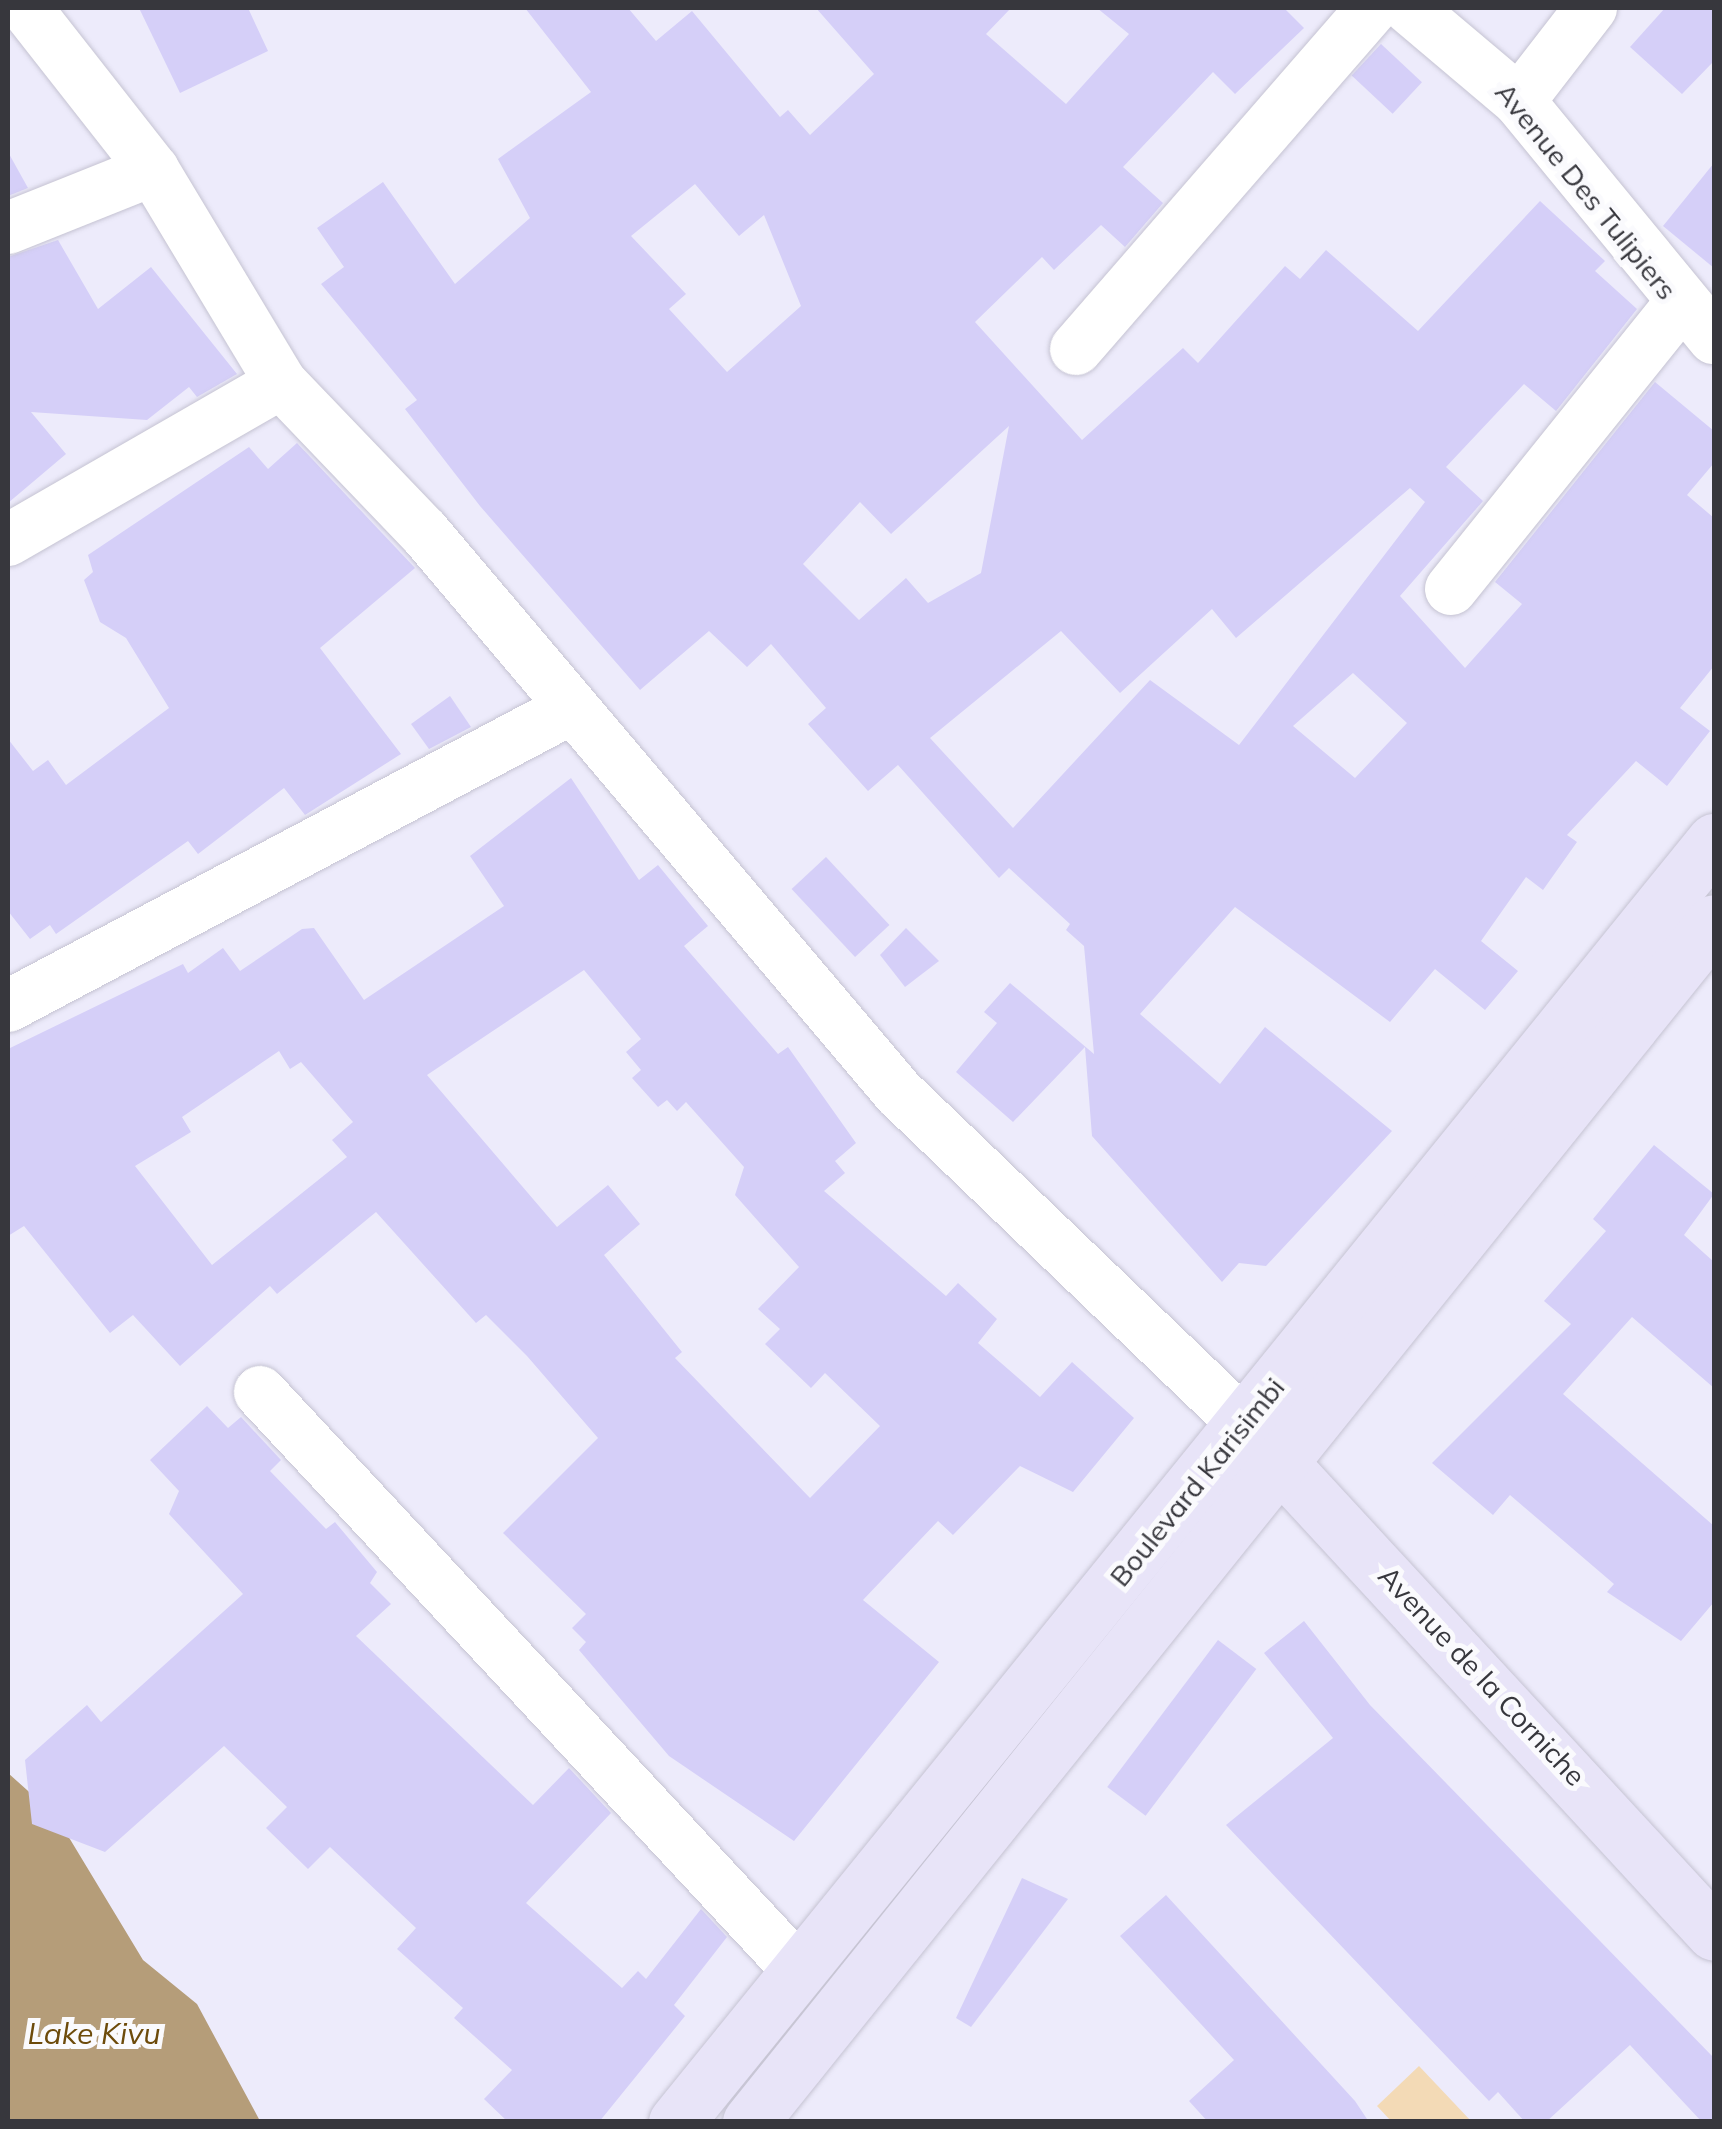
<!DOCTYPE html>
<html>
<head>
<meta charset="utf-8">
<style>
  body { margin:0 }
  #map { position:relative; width:1722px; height:2129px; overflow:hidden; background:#edebfb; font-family:Mulish,sans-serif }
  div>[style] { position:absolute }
  .green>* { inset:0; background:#f3dab6 }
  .water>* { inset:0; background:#b59d79 }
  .building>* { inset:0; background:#d5cff8; transform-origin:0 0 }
  .roads { filter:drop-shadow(0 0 2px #c5c3d2) drop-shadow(0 0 2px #c5c3d2) }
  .street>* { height:52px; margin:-26px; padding:0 26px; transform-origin:26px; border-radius:26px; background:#fff }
  .secondary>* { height:55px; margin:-27.5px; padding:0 27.5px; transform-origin:27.5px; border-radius:27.5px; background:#e8e4f8 }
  span { translate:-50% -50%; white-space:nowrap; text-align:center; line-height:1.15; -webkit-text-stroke:10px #fafafd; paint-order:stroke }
  .street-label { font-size:28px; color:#37373d }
  .water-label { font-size:30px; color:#6d4b0b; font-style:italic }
  .frame { position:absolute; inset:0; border:10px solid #37373d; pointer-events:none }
</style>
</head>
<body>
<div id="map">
  <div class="green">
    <div style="clip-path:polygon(1419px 2066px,1471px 2121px,1391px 2121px,1377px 2106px)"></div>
  </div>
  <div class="water">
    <div style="clip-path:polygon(8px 1773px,56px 1816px,143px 1960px,197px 2004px,260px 2121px,8px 2122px)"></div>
  </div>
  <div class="building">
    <div style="clip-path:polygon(139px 8px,248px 8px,268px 51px,180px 93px)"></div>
    <div style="clip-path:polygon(evenodd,525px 8px,628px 8px,656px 41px,692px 11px,780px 117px,788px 110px,810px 135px,874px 74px,816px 8px,1011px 8px,986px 34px,1066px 104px,1129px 34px,1097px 8px,1284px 8px,1304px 28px,1235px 94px,1213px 72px,1123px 167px,1163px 203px,1125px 247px,1101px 225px,1054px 270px,1042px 257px,975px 322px,1082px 440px,1183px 348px,1198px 363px,1285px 266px,1300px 279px,1326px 250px,1418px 331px,1540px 201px,1605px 261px,1595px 271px,1637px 309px,1556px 411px,1524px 384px,1446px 467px,1483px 501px,1400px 596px,1465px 668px,1522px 604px,1495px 582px,1655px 382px,1714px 431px,1714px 463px,1687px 495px,1714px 518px,1714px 666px,1680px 708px,1710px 731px,1667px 786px,1636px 761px,1567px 835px,1577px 842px,1543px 890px,1526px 877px,1481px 941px,1518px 971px,1485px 1010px,1435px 969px,1390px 1022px,1235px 907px,1140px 1014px,1220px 1084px,1265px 1027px,1392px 1131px,1266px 1266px,1239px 1263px,1222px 1282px,1092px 1136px,1085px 1047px,1013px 1122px,956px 1072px,997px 1023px,984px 1012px,1010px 983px,1094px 1054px,1084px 946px,1066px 930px,1070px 924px,1009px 868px,999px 878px,898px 765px,868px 791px,808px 724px,826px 708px,771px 644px,747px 667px,709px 631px,640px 690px,480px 506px,405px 409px,417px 400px,321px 284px,344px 267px,317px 228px,383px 182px,455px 284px,530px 218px,498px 159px,591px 92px,525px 8px,695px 184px,739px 236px,764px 215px,801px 306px,727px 372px,669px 309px,686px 294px,631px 236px,695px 184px,525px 8px,1009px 426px,981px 573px,928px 603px,906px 578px,859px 620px,803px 564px,860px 502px,891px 534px,1009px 426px,525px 8px,1410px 488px,1425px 502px,1239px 745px,1150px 680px,1013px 828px,930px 738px,1061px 631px,1120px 693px,1212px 609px,1236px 638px,1410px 488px,525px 8px,1353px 673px,1407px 723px,1355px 778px,1293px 726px,1353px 673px)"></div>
    <div style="clip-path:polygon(1665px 8px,1714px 8px,1714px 61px,1682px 94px,1630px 47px)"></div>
    <div style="left:1381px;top:44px;width:56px;height:43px;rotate:43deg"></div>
    <div style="clip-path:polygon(8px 152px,28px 188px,8px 196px)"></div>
    <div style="clip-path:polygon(1714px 163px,1714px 268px,1663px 226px)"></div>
    <div style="clip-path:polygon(58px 240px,98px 309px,151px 267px,237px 374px,197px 397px,189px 387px,147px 420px,31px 412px,66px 454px,8px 503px,8px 257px)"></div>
    <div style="clip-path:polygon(297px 443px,415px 568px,320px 648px,401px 754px,305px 815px,284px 788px,198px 854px,188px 841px,56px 934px,50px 925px,30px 939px,8px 911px,8px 739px,33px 771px,48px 760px,66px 785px,169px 708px,126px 638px,100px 622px,84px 580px,93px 572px,88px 555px,249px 447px,268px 469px)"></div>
    <div style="clip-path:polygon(450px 696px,471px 727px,429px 749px,411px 724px)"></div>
    <div style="clip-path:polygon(evenodd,571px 778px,639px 880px,658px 865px,708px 926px,684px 946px,778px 1054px,788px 1047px,856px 1143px,835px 1161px,845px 1173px,824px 1191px,946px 1296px,958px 1283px,997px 1319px,978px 1343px,1040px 1397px,1072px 1362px,1134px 1418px,1073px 1492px,1020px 1466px,953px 1535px,938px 1521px,863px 1600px,939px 1662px,794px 1841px,669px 1756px,579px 1650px,586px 1642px,572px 1628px,586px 1614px,503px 1533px,598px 1438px,527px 1356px,486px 1315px,476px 1323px,376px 1212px,277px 1294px,270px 1286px,180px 1366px,133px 1315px,110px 1333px,24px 1226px,8px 1236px,8px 1049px,183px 964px,188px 973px,223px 948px,240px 971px,302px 929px,314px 928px,364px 1000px,504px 906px,470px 856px,571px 778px,584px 970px,641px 1039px,626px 1052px,641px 1070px,632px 1078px,658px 1107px,667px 1100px,677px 1111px,686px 1102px,744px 1167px,735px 1195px,799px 1267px,758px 1309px,780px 1329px,765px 1344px,811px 1388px,825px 1373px,880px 1426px,810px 1498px,675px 1358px,682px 1352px,604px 1255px,640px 1224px,608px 1185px,557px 1227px,427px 1075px,584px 970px,571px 778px,279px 1051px,290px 1069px,301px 1062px,353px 1122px,332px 1140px,347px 1157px,212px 1265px,135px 1166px,191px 1132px,182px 1117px,279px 1051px)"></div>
    <div style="left:826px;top:857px;width:93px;height:47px;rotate:47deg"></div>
    <div style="clip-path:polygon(906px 928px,939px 961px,905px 987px,880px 955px)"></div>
    <div style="clip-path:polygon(1654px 1145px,1714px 1194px,1684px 1235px,1714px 1262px,1714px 1388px,1632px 1317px,1563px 1394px,1714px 1526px,1714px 1602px,1681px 1641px,1607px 1592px,1614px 1584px,1510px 1495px,1493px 1515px,1432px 1463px,1571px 1324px,1544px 1301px,1606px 1231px,1593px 1219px)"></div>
    <div style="clip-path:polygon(207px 1406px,228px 1428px,241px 1417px,281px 1460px,270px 1471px,326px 1529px,335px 1522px,377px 1572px,370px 1583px,391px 1604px,356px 1636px,533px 1805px,569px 1768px,611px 1813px,526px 1903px,622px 1988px,638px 1971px,646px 1979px,701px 1909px,727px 1937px,674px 2005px,685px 2016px,599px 2122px,508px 2122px,484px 2099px,512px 2070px,454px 2018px,463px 2008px,397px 1949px,416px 1928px,330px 1847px,308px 1869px,266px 1828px,287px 1807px,224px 1746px,105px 1852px,32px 1824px,25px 1760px,87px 1705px,101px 1722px,243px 1594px,169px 1514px,179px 1491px,150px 1460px)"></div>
    <div style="clip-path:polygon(1304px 1621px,1370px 1705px,1714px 2058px,1714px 2122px,1702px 2122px,1630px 2045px,1546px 2122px,1525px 2122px,1498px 2092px,1489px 2101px,1226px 1825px,1333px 1738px,1264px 1653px)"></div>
    <div style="left:1218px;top:1640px;width:48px;height:184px;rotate:37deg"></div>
    <div style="clip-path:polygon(1022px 1878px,1068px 1899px,971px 2027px,956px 2018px)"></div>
    <div style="clip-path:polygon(1166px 1895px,1355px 2101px,1369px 2122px,1208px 2122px,1189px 2101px,1234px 2060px,1120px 1936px)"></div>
  </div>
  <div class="roads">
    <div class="street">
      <div style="left:26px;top:8px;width:206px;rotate:51.9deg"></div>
      <div style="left:153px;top:170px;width:249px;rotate:59deg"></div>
      <div style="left:281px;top:383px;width:207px;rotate:46.2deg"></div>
      <div style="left:424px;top:532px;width:734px;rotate:49.75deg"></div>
      <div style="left:898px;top:1092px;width:480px;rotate:43.8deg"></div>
      <div style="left:1409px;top:8px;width:144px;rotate:40.2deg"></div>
      <div style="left:1519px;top:101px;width:307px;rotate:50.6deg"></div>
      <div style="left:1519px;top:101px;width:118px;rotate:-52.3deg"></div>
      <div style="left:8px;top:228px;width:156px;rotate:-21.8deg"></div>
      <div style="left:1076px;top:349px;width:452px;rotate:-49deg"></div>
      <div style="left:8px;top:540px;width:315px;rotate:-29.9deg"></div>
      <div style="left:1451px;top:589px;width:364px;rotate:-51.2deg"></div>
      <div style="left:8px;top:1006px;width:638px;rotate:-27.85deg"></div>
      <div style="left:260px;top:1392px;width:791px;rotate:47.05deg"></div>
    </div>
    <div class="secondary">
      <div style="left:1260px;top:1441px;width:669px;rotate:47.3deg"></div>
      <div style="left:676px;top:2122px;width:1649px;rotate:-50.98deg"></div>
      <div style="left:750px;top:2122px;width:1539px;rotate:-51.22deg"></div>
    </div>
  </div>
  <div class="street-label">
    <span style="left:1586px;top:191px;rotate:51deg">Avenue Des Tulipiers</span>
    <span style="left:1197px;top:1482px;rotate:-51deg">Boulevard Karisimbi</span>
    <span style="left:1482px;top:1676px;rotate:47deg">Avenue de la Corniche</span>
  </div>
  <div class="water-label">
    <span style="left:94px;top:2033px">Lake Kivu</span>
  </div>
  <div class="frame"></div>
</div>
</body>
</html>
